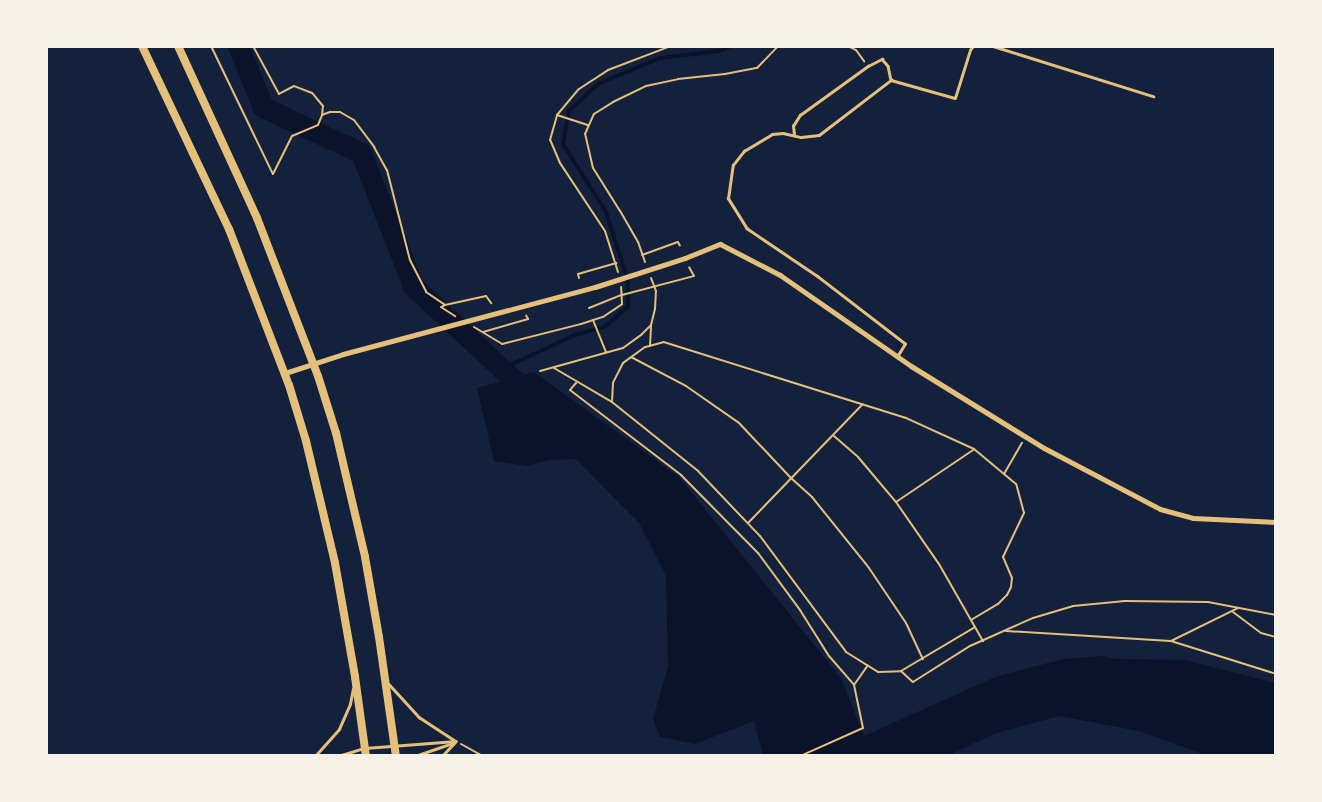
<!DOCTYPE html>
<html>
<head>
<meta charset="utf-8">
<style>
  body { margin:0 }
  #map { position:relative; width:1322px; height:802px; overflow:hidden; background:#14213d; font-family:"Roboto Condensed",sans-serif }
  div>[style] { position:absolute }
  .water>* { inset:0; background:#0b132b }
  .stream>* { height:4px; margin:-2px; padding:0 2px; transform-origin:2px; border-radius:2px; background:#0b132b }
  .river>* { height:21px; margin:-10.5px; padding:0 10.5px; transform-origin:10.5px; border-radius:10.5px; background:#0b132b }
  .path>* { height:2px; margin:-1px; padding:0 1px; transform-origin:1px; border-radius:1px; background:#e5c07b }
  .service>* { height:2.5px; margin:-1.25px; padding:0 1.25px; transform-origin:1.25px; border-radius:1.25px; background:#e5c07b }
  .minor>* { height:5px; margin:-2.5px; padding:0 2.5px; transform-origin:2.5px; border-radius:2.5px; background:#e5c07b }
  .primary>* { height:8px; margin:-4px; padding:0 4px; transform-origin:4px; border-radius:4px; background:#e5c07b }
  span { translate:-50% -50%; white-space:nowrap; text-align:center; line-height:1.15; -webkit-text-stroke:5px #f6f1e7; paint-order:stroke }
  .frame { position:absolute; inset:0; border:48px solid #f6f1e7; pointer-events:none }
</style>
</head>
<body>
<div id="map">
  <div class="water">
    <div style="clip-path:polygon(534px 372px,679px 477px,841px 678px,864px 736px,995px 677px,1063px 659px,1103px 656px,1117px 659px,1185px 660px,1276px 683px,1276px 756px,1208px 756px,1139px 731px,1059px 716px,994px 734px,947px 756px,763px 756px,754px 721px,695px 744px,660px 737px,653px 719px,668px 666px,666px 576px,639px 523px,576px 459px,549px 460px,527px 466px,494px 461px,477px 388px)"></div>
  </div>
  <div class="stream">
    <div style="left:502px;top:369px;width:77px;rotate:-25.2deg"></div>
    <div style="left:572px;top:336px;width:35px;rotate:-16deg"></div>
    <div style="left:606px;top:326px;width:30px;rotate:-42deg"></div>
    <div style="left:628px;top:306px;width:25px;rotate:-90deg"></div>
    <div style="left:628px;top:281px;width:72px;rotate:-107.7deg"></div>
    <div style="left:606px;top:212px;width:80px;rotate:-122.3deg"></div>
    <div style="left:563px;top:144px;width:34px;rotate:-80deg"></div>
    <div style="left:569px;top:111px;width:40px;rotate:-43deg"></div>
    <div style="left:598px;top:84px;width:67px;rotate:-22.8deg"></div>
    <div style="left:660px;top:58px;width:60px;rotate:-6.7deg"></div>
    <div style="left:720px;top:51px;width:12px;rotate:-24deg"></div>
  </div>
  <div class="river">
    <div style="left:238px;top:46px;width:66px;rotate:67.7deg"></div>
    <div style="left:263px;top:107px;width:108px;rotate:25.1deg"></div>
    <div style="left:361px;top:153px;width:143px;rotate:68.6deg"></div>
    <div style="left:413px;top:286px;width:163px;rotate:43deg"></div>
  </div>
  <div class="path">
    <div style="left:211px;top:46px;width:142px;rotate:64.2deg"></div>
    <div style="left:273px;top:174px;width:42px;rotate:-63.4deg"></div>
    <div style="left:292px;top:136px;width:28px;rotate:-23deg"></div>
    <div style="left:318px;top:125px;width:11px;rotate:-68deg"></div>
    <div style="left:322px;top:115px;width:9px;rotate:-84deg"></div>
    <div style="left:323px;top:106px;width:17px;rotate:-130deg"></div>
    <div style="left:312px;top:93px;width:19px;rotate:-159deg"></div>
    <div style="left:294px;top:86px;width:17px;rotate:152deg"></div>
    <div style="left:279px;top:94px;width:55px;rotate:-118.4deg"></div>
    <div style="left:848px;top:46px;width:9px;rotate:27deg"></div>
    <div style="left:856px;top:50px;width:14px;rotate:54deg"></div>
    <div style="left:322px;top:115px;width:9px;rotate:-21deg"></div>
    <div style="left:330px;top:112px;width:10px"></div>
    <div style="left:340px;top:112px;width:16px;rotate:30deg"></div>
    <div style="left:354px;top:120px;width:34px;rotate:53deg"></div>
    <div style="left:374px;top:147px;width:26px;rotate:61deg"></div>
    <div style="left:387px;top:170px;width:93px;rotate:75.7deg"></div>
    <div style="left:410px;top:260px;width:36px;rotate:63deg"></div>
    <div style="left:426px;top:292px;width:23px;rotate:34deg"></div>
    <div style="left:445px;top:305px;width:4px;rotate:153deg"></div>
    <div style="left:441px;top:307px;width:17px;rotate:33deg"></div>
    <div style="left:557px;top:115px;width:33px;rotate:18deg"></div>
    <div style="left:642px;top:255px;width:38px;rotate:-20deg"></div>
    <div style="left:678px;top:242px;width:4px;rotate:63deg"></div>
    <div style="left:645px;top:262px;width:21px;rotate:-109deg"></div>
    <div style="left:638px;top:242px;width:36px;rotate:-120deg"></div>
    <div style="left:620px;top:211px;width:51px;rotate:-122.1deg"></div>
    <div style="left:593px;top:168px;width:35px;rotate:-103deg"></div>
    <div style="left:585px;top:134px;width:22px;rotate:-66deg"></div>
    <div style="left:594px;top:114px;width:22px;rotate:-32deg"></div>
    <div style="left:613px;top:102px;width:37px;rotate:-26deg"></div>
    <div style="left:646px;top:86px;width:33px;rotate:-12deg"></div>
    <div style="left:678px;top:79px;width:47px;rotate:-6.1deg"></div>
    <div style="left:725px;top:74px;width:33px;rotate:-11deg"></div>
    <div style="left:757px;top:68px;width:30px;rotate:-46deg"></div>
    <div style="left:618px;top:272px;width:43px;rotate:-107.6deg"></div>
    <div style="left:605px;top:231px;width:82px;rotate:-123.5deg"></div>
    <div style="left:560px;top:163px;width:25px;rotate:-113deg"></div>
    <div style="left:550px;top:140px;width:26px;rotate:-74deg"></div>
    <div style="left:557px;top:115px;width:34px;rotate:-50deg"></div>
    <div style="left:579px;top:89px;width:35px;rotate:-33deg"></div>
    <div style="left:608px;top:70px;width:67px;rotate:-20.9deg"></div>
    <div style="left:579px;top:278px;width:4px;rotate:-104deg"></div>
    <div style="left:578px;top:274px;width:40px;rotate:-16deg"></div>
    <div style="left:445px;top:305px;width:42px;rotate:-12.4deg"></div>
    <div style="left:486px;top:296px;width:9px;rotate:54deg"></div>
    <div style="left:589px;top:308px;width:35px;rotate:-22deg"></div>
    <div style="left:622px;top:295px;width:74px;rotate:-14.8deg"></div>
    <div style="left:694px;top:276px;width:10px;rotate:-119deg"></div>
    <div style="left:593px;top:320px;width:35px;rotate:68deg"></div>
    <div style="left:474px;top:327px;width:33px;rotate:31deg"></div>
    <div style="left:502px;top:344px;width:81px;rotate:-14.2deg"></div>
    <div style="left:581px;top:324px;width:23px;rotate:-18deg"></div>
    <div style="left:603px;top:317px;width:23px;rotate:-34deg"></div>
    <div style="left:622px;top:304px;width:17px;rotate:-93deg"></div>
    <div style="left:483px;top:332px;width:47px;rotate:-16.1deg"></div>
    <div style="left:528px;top:319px;width:4px;rotate:-117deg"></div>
    <div style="left:650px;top:346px;width:20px;rotate:-87deg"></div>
    <div style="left:631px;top:357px;width:62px;rotate:27.8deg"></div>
    <div style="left:686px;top:386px;width:65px;rotate:34.9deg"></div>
    <div style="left:739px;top:423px;width:76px;rotate:46.6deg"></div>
    <div style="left:791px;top:478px;width:28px;rotate:42deg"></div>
    <div style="left:812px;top:497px;width:91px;rotate:51.2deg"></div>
    <div style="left:869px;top:568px;width:66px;rotate:56.1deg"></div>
    <div style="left:906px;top:623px;width:40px;rotate:65deg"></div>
    <div style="left:554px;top:368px;width:67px;rotate:30.4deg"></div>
    <div style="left:540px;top:371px;width:86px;rotate:-15.5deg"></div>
    <div style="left:623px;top:348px;width:22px;rotate:-36deg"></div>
    <div style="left:641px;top:335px;width:14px;rotate:-45deg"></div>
    <div style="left:651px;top:325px;width:16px;rotate:-76deg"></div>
    <div style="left:655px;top:309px;width:18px;rotate:-87deg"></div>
    <div style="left:656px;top:291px;width:14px;rotate:-111deg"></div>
    <div style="left:576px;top:383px;width:9px;rotate:131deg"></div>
    <div style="left:570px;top:390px;width:140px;rotate:37.4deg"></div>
    <div style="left:681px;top:475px;width:110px;rotate:45.4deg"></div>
    <div style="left:758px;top:553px;width:71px;rotate:53.6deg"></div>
    <div style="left:800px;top:610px;width:54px;rotate:57.8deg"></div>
    <div style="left:829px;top:656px;width:38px;rotate:49deg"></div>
    <div style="left:854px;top:685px;width:44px;rotate:78.2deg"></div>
    <div style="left:863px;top:728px;width:69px;rotate:156deg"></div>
    <div style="left:834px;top:436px;width:32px;rotate:41deg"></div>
    <div style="left:858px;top:457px;width:59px;rotate:49.8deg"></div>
    <div style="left:896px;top:502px;width:75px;rotate:55.3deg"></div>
    <div style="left:939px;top:564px;width:89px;rotate:60.3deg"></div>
    <div style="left:1004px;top:474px;width:36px;rotate:-60deg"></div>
    <div style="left:896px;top:502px;width:93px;rotate:-34deg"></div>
    <div style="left:748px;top:523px;width:165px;rotate:-46deg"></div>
    <div style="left:1233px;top:612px;width:35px;rotate:37deg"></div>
    <div style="left:1261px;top:633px;width:16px;rotate:15deg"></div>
    <div style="left:971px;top:620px;width:31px;rotate:-31deg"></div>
    <div style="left:998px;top:604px;width:13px;rotate:-45deg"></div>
    <div style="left:1007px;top:595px;width:9px;rotate:-63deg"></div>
    <div style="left:1011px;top:587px;width:9px;rotate:-84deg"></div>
    <div style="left:1012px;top:578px;width:23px;rotate:-113deg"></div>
    <div style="left:1003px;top:557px;width:49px;rotate:-64.5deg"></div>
    <div style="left:1024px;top:513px;width:30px;rotate:-105deg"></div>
    <div style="left:1016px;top:484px;width:55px;rotate:-140.2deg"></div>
    <div style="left:974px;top:449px;width:75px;rotate:-155.5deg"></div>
    <div style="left:906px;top:418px;width:254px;rotate:-162.6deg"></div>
    <div style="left:664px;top:342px;width:20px;rotate:165deg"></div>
    <div style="left:645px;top:347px;width:27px;rotate:144deg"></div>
    <div style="left:623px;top:363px;width:22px;rotate:117deg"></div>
    <div style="left:613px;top:383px;width:19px;rotate:93deg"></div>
    <div style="left:612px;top:402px;width:110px;rotate:38.7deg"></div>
    <div style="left:698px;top:471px;width:90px;rotate:46.4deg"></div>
    <div style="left:760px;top:536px;width:144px;rotate:53.4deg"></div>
    <div style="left:846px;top:652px;width:38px;rotate:32deg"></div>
    <div style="left:878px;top:672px;width:23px;rotate:-2deg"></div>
    <div style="left:901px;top:671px;width:16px;rotate:43deg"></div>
    <div style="left:913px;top:682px;width:67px;rotate:-32.3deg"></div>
    <div style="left:970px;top:646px;width:69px;rotate:-24deg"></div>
    <div style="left:1033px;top:618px;width:42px;rotate:-16.7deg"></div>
    <div style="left:1073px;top:606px;width:52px;rotate:-5.5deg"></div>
    <div style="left:1125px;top:601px;width:83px;rotate:0.7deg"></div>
    <div style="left:1208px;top:602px;width:69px;rotate:10.8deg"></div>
    <div style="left:1006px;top:631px;width:165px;rotate:3.5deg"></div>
    <div style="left:1171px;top:641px;width:110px;rotate:17.4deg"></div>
    <div style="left:1171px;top:641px;width:75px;rotate:-26.2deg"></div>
    <div style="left:901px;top:671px;width:86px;rotate:-30.7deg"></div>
    <div style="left:854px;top:685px;width:24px;rotate:-55deg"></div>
    <div style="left:461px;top:744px;width:25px;rotate:29deg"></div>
  </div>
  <div class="service">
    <div style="left:993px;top:46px;width:168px;rotate:17.4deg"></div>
    <div style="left:794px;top:135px;width:9px;rotate:-96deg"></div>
    <div style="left:793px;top:126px;width:13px;rotate:-58deg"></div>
    <div style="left:800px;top:115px;width:84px;rotate:-35.8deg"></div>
    <div style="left:868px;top:66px;width:16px;rotate:-27deg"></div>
    <div style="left:882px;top:59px;width:9px;rotate:49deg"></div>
    <div style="left:888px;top:66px;width:14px;rotate:78deg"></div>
    <div style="left:898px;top:355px;width:13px;rotate:-58deg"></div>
    <div style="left:905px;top:344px;width:110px;rotate:-142.4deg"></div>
    <div style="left:818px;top:277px;width:86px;rotate:-145.9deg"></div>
    <div style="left:747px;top:229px;width:36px;rotate:-122deg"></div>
    <div style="left:728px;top:199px;width:34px;rotate:-82deg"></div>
    <div style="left:733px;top:165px;width:18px;rotate:-52deg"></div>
    <div style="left:744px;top:151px;width:33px;rotate:-31deg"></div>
    <div style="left:772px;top:134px;width:11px;rotate:-5deg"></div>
    <div style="left:783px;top:133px;width:18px;rotate:13deg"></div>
    <div style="left:801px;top:137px;width:18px;rotate:-6deg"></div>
    <div style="left:819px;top:135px;width:91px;rotate:-37.4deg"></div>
    <div style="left:891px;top:80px;width:66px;rotate:15.7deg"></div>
    <div style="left:955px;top:98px;width:50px;rotate:-72.6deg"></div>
    <div style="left:970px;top:50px;width:5px;rotate:-53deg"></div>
    <div style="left:389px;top:684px;width:45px;rotate:47.7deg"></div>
    <div style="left:419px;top:717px;width:42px;rotate:33.3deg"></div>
    <div style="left:315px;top:756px;width:36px;rotate:-48deg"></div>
    <div style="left:339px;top:729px;width:27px;rotate:-66deg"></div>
    <div style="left:350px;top:704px;width:15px;rotate:-79deg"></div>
    <div style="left:338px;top:756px;width:28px;rotate:-17deg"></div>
    <div style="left:365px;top:748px;width:91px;rotate:-4.4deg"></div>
    <div style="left:415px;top:756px;width:39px;rotate:-19deg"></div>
    <div style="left:442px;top:756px;width:19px;rotate:-47deg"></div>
  </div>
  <div class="minor">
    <div style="left:285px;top:373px;width:61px;rotate:-18.1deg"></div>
    <div style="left:343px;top:354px;width:261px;rotate:-14.9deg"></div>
    <div style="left:595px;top:287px;width:95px;rotate:-17.9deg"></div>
    <div style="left:685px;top:258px;width:38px;rotate:-22deg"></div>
    <div style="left:720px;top:244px;width:68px;rotate:27.3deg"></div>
    <div style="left:780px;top:275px;width:160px;rotate:34.8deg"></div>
    <div style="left:911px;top:366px;width:156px;rotate:31.7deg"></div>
    <div style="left:1044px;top:448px;width:131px;rotate:27.7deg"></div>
    <div style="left:1160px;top:509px;width:34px;rotate:15deg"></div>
    <div style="left:1193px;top:518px;width:83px;rotate:2.8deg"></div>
  </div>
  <div class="primary">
    <div style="left:142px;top:46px;width:203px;rotate:64.6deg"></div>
    <div style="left:229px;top:229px;width:167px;rotate:69deg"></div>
    <div style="left:289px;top:385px;width:59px;rotate:73.1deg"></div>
    <div style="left:306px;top:441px;width:125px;rotate:76.6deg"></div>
    <div style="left:335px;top:563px;width:116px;rotate:80deg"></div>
    <div style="left:355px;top:677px;width:80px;rotate:82.1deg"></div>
    <div style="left:178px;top:46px;width:189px;rotate:65.3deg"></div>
    <div style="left:257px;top:218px;width:169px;rotate:68.9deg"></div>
    <div style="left:318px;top:376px;width:60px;rotate:72.5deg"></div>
    <div style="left:336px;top:433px;width:127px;rotate:76.8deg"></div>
    <div style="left:365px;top:557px;width:81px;rotate:80.1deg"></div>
    <div style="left:379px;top:637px;width:120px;rotate:81.9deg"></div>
  </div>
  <div class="frame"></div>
</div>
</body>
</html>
